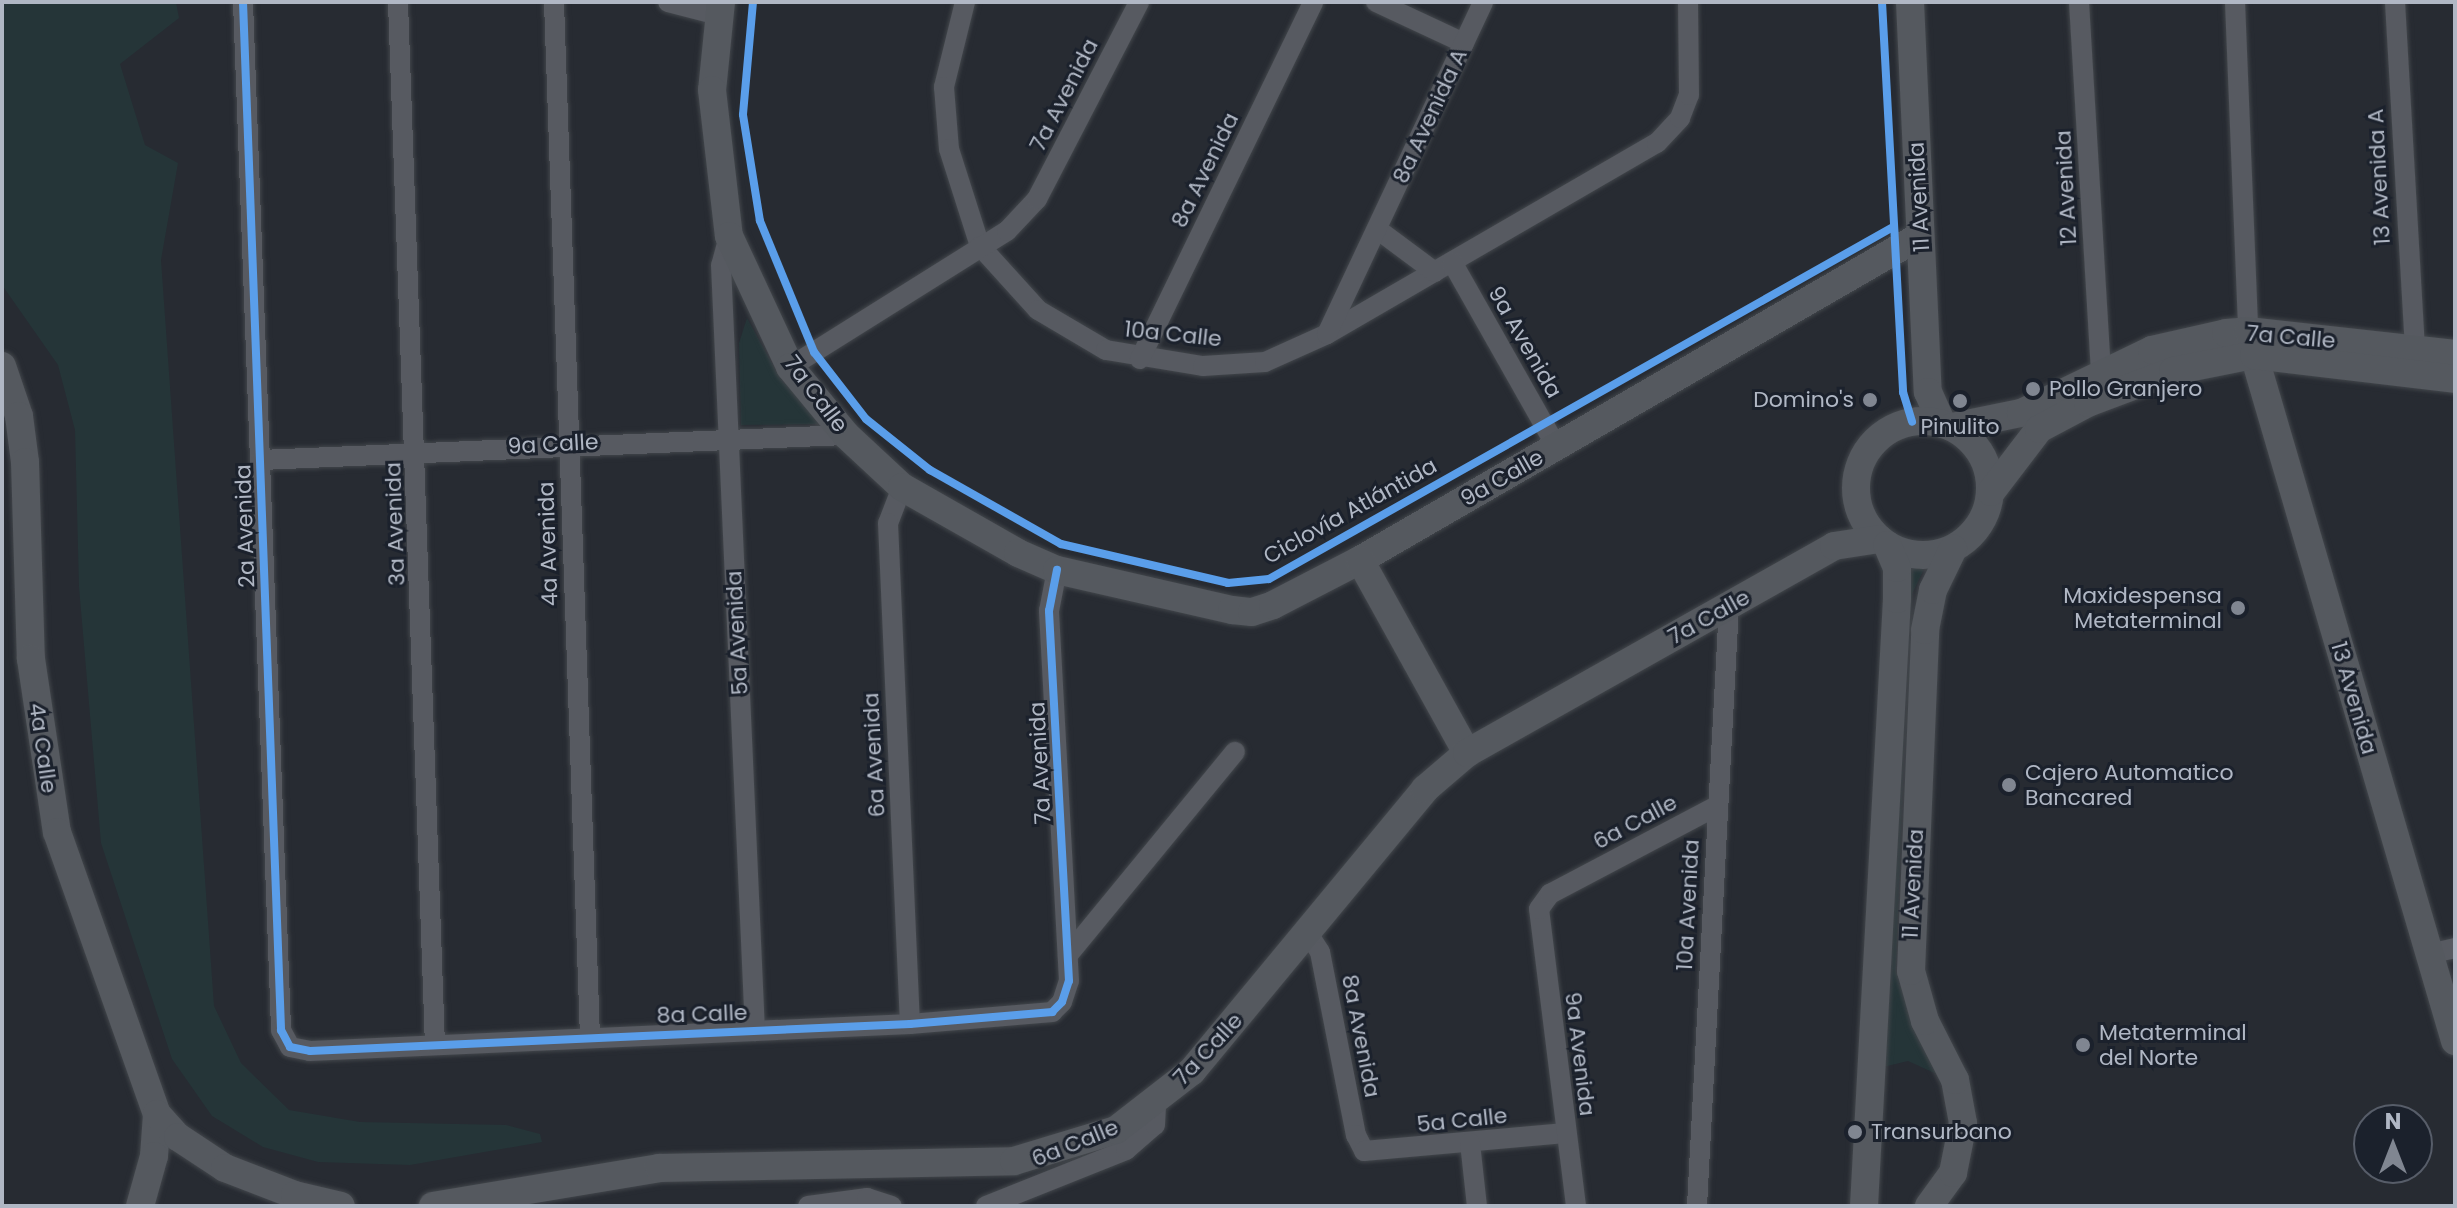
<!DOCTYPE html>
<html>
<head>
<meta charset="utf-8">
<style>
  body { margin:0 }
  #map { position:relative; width:2457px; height:1208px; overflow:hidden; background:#272b32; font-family:Poppins,sans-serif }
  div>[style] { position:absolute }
  .green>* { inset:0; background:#253538 }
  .roads { filter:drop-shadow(0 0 2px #42464b) drop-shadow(0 0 2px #42464b) }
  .street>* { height:20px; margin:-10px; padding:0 10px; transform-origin:10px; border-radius:10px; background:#575a61 }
  .secondary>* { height:28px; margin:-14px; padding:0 14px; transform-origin:14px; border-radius:14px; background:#55595f }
  .secondary>.ring { margin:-14px; padding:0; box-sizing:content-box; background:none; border:28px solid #55595f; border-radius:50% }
  .cycleway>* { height:8px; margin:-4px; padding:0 4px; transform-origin:4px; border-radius:4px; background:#5a9eea }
  .dots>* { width:22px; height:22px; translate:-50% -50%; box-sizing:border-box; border:4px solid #1b212c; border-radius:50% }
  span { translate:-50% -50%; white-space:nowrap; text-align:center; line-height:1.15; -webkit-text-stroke:6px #1b212c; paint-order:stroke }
  .street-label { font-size:22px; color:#b0b7c4 }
  .poi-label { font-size:22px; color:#b0b7c4 }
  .left { translate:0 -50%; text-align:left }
  .right { translate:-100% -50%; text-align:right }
  .frame { position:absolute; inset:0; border:4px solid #b0b7c4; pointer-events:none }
  .north { position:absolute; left:2353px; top:1104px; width:80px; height:80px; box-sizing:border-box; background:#1b212c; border:2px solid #575d69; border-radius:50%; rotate:0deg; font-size:22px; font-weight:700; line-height:32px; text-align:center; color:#b0b7c4 }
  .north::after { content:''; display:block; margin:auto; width:28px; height:36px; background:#808691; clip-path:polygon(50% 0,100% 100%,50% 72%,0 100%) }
</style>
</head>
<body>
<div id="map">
  <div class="green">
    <div style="clip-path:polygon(2px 2px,176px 2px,179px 18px,120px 64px,145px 145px,178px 163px,161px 260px,214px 1006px,241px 1063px,289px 1110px,360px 1122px,506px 1125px,540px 1134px,542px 1142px,410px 1165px,318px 1162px,263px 1147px,212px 1116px,172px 1059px,101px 843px,79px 587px,75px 430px,58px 365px,2px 285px)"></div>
    <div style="clip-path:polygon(747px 318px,780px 378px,822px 424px,741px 425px,739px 343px)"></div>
    <div style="clip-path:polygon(1906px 566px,1925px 567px,1912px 594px,1906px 688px,1896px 971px,1908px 1010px,1941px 1076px,1908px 1061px,1883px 1067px)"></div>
  </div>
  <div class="roads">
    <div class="street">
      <div style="left:243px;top:2px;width:1029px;rotate:87.88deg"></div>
      <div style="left:281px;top:1030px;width:19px;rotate:62deg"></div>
      <div style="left:290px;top:1047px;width:20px;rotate:11deg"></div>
      <div style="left:310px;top:1051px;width:601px;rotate:-2.58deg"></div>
      <div style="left:910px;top:1024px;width:143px;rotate:-4.8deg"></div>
      <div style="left:1052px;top:1012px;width:14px;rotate:-45deg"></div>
      <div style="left:1062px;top:1002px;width:22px;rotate:-72deg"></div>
      <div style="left:1069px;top:981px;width:371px;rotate:-93.1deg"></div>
      <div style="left:1049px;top:611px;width:42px;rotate:-79deg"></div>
      <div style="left:398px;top:2px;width:1044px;rotate:87.97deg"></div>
      <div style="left:554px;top:2px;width:1035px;rotate:88.01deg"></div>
      <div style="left:668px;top:2px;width:52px;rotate:14.6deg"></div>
      <div style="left:965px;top:2px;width:88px;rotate:103.9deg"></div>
      <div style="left:944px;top:87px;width:62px;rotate:85.4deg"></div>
      <div style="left:949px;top:149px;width:102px;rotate:72.3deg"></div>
      <div style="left:980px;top:246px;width:86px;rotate:47.8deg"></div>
      <div style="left:1038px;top:310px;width:79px;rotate:30.5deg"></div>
      <div style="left:1106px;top:350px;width:98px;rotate:9.4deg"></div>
      <div style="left:1203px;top:366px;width:62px;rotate:-3.7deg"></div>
      <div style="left:1265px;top:362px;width:68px;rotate:-24.3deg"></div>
      <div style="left:1327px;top:334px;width:381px;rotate:-30.1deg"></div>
      <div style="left:1657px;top:143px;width:34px;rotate:-47deg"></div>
      <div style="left:1680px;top:118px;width:25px;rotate:-69deg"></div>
      <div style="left:1689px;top:95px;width:93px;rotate:-90.6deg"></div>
      <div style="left:1376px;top:2px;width:97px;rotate:25deg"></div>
      <div style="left:2079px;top:2px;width:370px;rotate:86.6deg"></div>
      <div style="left:2235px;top:2px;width:329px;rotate:87.7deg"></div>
      <div style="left:2395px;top:2px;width:348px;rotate:86.7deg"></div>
      <div style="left:1377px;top:229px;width:72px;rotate:36.6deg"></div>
      <div style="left:729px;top:236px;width:30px;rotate:105deg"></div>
      <div style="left:721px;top:265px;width:767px;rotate:87.46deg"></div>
      <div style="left:1452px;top:262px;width:211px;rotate:60.5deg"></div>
      <div style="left:1327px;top:334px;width:367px;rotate:-64.8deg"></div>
      <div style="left:1140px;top:359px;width:397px;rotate:-64.1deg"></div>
      <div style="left:790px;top:367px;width:256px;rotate:-32.1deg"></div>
      <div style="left:1007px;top:231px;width:44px;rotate:-46.8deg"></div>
      <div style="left:1037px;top:199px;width:222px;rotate:-62.6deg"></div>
      <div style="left:261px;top:460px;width:586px;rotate:-2.45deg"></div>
      <div style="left:902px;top:487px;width:39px;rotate:111deg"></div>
      <div style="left:888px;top:523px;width:501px;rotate:87.49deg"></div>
      <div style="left:1307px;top:932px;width:24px;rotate:57deg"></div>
      <div style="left:1320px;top:952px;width:187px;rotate:78.9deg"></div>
      <div style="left:1356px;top:1135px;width:18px;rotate:63deg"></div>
      <div style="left:1364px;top:1151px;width:202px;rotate:-5.1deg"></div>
      <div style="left:2429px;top:954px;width:27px;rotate:-13deg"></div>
      <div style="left:1068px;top:955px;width:263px;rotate:-50.6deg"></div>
      <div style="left:1470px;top:1143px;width:63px;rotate:83.7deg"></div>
      <div style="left:808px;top:1206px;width:60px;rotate:-7.7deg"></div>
      <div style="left:867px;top:1198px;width:26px;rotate:18deg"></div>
      <div style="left:986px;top:1206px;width:151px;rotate:-21.8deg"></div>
      <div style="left:1126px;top:1150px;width:38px;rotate:-41deg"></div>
      <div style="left:1155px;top:1125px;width:22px;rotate:-87deg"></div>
      <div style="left:1576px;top:1206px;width:299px;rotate:-97.1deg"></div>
      <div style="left:1539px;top:909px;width:19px;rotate:-54deg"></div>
      <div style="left:1550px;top:894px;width:189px;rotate:-27.8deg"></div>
      <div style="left:1697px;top:1206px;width:601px;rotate:-86.95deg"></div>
    </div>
    <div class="secondary">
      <div style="left:721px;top:2px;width:88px;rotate:95.8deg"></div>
      <div style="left:712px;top:90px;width:147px;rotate:83.4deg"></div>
      <div style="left:729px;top:236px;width:145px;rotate:65deg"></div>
      <div style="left:790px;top:367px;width:88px;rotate:50.5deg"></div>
      <div style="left:846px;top:435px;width:76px;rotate:42.9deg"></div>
      <div style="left:902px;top:487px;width:133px;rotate:29.6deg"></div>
      <div style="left:1018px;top:553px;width:43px;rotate:23.6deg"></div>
      <div style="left:1057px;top:570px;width:180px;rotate:12.9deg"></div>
      <div style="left:1232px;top:610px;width:20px;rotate:6deg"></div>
      <div style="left:1252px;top:612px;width:22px;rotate:-18deg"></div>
      <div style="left:1273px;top:605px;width:98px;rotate:-27.3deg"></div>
      <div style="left:1360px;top:560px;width:647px;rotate:-30.05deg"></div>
      <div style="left:1910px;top:2px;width:390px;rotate:87.4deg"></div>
      <div style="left:1928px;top:392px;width:35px;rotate:66deg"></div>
      <div style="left:2254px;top:355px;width:715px;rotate:73.67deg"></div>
      <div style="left:2px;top:366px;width:53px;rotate:71.2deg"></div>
      <div style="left:19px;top:416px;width:46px;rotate:82.6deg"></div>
      <div style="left:25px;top:462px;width:197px;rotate:88.3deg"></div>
      <div style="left:31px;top:659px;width:175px;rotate:81.5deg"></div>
      <div style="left:57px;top:832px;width:299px;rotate:70.5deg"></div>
      <div style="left:157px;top:1114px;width:42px;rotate:94.1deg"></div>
      <div style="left:154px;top:1156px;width:52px;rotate:105.6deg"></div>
      <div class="ring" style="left:1856px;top:421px;width:106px;height:106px"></div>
      <div style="left:1952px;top:427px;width:70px;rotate:-11.5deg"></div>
      <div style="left:2021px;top:413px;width:145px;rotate:-25.7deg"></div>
      <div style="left:2152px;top:350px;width:76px;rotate:-12.9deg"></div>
      <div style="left:2226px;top:333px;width:22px;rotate:-5deg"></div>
      <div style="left:2248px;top:331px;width:208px;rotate:6.3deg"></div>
      <div style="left:1991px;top:492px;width:79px;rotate:-52.7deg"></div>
      <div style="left:2039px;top:429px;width:55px;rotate:-28deg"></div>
      <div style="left:2088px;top:403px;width:91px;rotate:-20.6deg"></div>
      <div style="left:2173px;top:371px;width:83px;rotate:-11.2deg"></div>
      <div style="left:2254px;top:355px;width:202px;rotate:6.8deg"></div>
      <div style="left:1360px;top:560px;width:221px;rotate:61deg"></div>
      <div style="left:157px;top:1114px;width:31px;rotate:48deg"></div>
      <div style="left:178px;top:1137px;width:56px;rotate:33.4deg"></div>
      <div style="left:225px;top:1168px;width:75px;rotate:21.1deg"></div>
      <div style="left:295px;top:1195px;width:47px;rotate:13.4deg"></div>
      <div style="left:433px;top:1206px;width:229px;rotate:-9.5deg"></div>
      <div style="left:659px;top:1168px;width:355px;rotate:-1.1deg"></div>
      <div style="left:1014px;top:1161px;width:107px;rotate:-16.9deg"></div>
      <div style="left:1116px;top:1130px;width:96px;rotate:-37.8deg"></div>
      <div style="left:1192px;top:1071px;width:366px;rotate:-50.4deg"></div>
      <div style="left:1425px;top:789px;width:55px;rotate:-40.6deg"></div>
      <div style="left:1467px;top:753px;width:421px;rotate:-29.4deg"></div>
      <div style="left:1834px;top:546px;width:46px;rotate:-8.8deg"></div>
      <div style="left:1864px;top:1206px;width:608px;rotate:-86.89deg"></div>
      <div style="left:1897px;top:599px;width:31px;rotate:-90deg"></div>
      <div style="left:1897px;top:568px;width:25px;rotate:-113deg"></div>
      <div style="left:1929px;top:1206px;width:41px;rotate:-54deg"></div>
      <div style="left:1953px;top:1173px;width:51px;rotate:-78.7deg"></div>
      <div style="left:1963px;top:1123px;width:44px;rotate:-100.5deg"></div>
      <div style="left:1955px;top:1080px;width:66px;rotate:-117deg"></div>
      <div style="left:1925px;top:1021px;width:52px;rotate:-105.6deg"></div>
      <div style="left:1911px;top:971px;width:341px;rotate:-87.6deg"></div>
      <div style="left:1925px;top:630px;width:41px;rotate:-78.7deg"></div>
      <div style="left:1933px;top:590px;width:46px;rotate:-64deg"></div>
    </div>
  </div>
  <div class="cycleway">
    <div style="left:243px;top:2px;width:1029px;rotate:87.88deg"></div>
    <div style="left:281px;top:1030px;width:19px;rotate:62deg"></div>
    <div style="left:290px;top:1047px;width:20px;rotate:11deg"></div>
    <div style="left:310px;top:1051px;width:601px;rotate:-2.58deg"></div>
    <div style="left:910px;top:1024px;width:143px;rotate:-4.8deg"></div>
    <div style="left:1052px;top:1012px;width:14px;rotate:-45deg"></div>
    <div style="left:1062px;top:1002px;width:22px;rotate:-72deg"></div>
    <div style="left:1069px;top:981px;width:371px;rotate:-93.1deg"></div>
    <div style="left:1049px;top:611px;width:42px;rotate:-79deg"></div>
    <div style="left:753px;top:2px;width:113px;rotate:95.1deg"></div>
    <div style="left:743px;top:115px;width:107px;rotate:80.9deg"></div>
    <div style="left:760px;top:221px;width:142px;rotate:67.6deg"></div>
    <div style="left:814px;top:352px;width:85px;rotate:52.2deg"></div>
    <div style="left:866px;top:419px;width:82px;rotate:38.6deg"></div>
    <div style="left:930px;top:470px;width:150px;rotate:29.5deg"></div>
    <div style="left:1061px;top:544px;width:171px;rotate:13.1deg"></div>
    <div style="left:1228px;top:583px;width:41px;rotate:-5.6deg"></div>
    <div style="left:1269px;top:579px;width:716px;rotate:-29.43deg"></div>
    <div style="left:1882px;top:2px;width:391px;rotate:86.9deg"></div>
    <div style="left:1903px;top:392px;width:31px;rotate:73deg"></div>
  </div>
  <div class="dots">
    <div style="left:2033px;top:389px;background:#808691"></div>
    <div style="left:1870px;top:400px;background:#808691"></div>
    <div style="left:1960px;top:401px;background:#808691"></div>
    <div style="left:2238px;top:608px;background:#808691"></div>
    <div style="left:2009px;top:785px;background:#808691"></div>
    <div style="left:2083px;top:1045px;background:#808691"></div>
    <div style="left:1855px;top:1132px;background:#808691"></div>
  </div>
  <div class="street-label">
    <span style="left:1064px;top:95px;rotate:-63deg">7a Avenida</span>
    <span style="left:1430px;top:116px;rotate:-65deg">8a Avenida A</span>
    <span style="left:1205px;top:170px;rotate:-64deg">8a Avenida</span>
    <span style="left:2379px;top:177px;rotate:-93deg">13 Avenida A</span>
    <span style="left:2066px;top:188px;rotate:-93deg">12 Avenida</span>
    <span style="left:1919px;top:197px;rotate:-93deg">11 Avenida</span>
    <span style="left:1173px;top:334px;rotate:6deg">10a Calle</span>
    <span style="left:2291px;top:337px;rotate:5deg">7a Calle</span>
    <span style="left:1525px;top:342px;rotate:60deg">9a Avenida</span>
    <span style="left:816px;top:394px;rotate:53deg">7a Calle</span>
    <span style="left:553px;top:444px;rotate:-3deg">9a Calle</span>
    <span style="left:1502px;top:478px;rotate:-30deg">9a Calle</span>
    <span style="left:1350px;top:511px;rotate:-29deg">Ciclovía Atlántida</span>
    <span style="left:395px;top:524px;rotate:-92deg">3a Avenida</span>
    <span style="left:245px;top:526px;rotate:-92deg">2a Avenida</span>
    <span style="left:548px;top:544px;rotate:-92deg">4a Avenida</span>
    <span style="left:1709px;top:617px;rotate:-29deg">7a Calle</span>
    <span style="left:737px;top:633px;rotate:-93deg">5a Avenida</span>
    <span style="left:2354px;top:698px;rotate:74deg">13 Avenida</span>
    <span style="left:43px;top:748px;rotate:82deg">4a Calle</span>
    <span style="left:874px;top:755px;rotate:-93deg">6a Avenida</span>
    <span style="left:1040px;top:763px;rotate:-93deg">7a Avenida</span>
    <span style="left:1635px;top:822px;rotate:-28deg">6a Calle</span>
    <span style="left:1913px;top:884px;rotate:-87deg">11 Avenida</span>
    <span style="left:1688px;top:905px;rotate:-87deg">10a Avenida</span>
    <span style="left:702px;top:1014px;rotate:-2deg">8a Calle</span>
    <span style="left:1361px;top:1036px;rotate:79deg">8a Avenida</span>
    <span style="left:1208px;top:1049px;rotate:-47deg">7a Calle</span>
    <span style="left:1580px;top:1054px;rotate:83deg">9a Avenida</span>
    <span style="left:1462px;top:1120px;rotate:-6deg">5a Calle</span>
    <span style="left:1075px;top:1143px;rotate:-22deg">6a Calle</span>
  </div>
  <div class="poi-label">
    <span class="left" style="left:2049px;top:389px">Pollo Granjero</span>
    <span class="right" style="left:1854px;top:400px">Domino's</span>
    <span style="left:1960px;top:427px">Pinulito</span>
    <span class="right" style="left:2222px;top:608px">Maxidespensa<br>Metaterminal</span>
    <span class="left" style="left:2025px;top:785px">Cajero Automatico<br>Bancared</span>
    <span class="left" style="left:2099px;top:1045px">Metaterminal<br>del Norte</span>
    <span class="left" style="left:1871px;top:1132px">Transurbano</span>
  </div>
  <div class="frame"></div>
  <div class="north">N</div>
</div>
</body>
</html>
